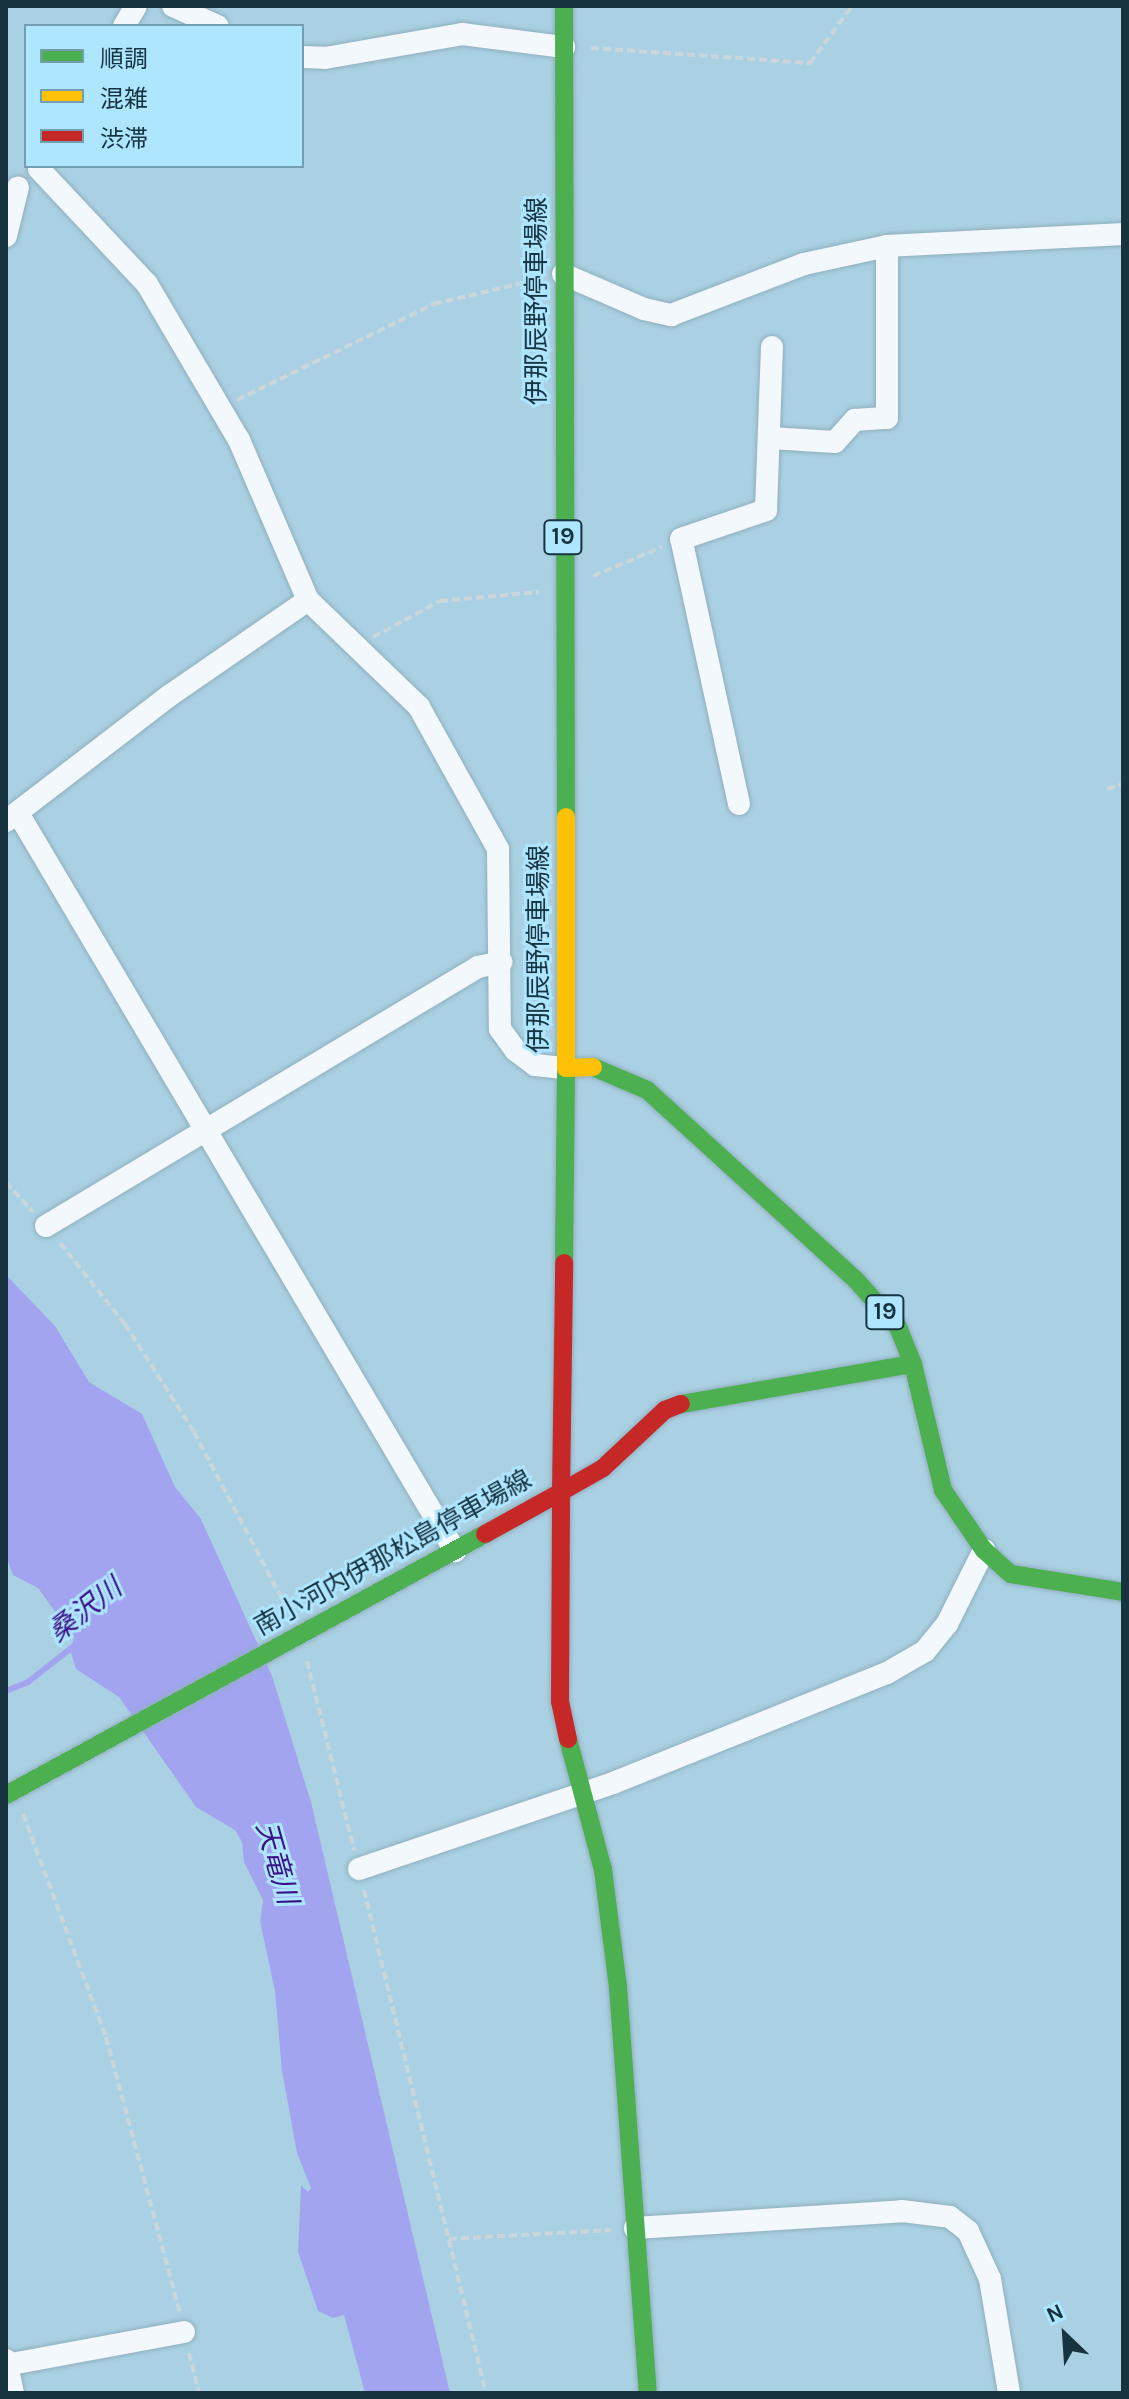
<!DOCTYPE html>
<html>
<head>
<meta charset="utf-8">
<style>
  body { margin:0 }
  #map { position:relative; width:1129px; height:2399px; overflow:hidden; background:#aad1e3; font-family:Karla,"Noto Sans JP",sans-serif }
  div>[style] { position:absolute }
  .water>* { inset:0; background:#a2a4f0 }
  .stream>* { height:6px; margin:-3px; padding:0 3px; transform-origin:3px; border-radius:3px; background:#a2a4f0 }
  .path>* { height:4px; margin-top:-2px; transform-origin:0; background:repeating-linear-gradient(90deg,#c9d6db 0 8px,transparent 0 12px) }
  .roads { filter:drop-shadow(0 0 2px #90afbe) drop-shadow(0 0 2px #90afbe) }
  .street>* { height:22px; margin:-11px; padding:0 11px; transform-origin:11px; border-radius:11px; background:#f2f8fb }
  .fast>* { height:18px; margin:-9px; padding:0 9px; transform-origin:9px; border-radius:9px; background:#4caf50 }
  .slow>* { height:18px; margin:-9px; padding:0 9px; transform-origin:9px; border-radius:9px; background:#ffc107 }
  .jam>* { height:18px; margin:-9px; padding:0 9px; transform-origin:9px; border-radius:9px; background:#c62828 }
  span { translate:-50% -50%; white-space:nowrap; text-align:center; line-height:1.15; -webkit-text-stroke:6px #aee5ff; paint-order:stroke }
  .shield-label span { padding:2px 6px; background:#aee5ff; border:2px solid; border-radius:6px; -webkit-text-stroke-width:0 }
  .shield-label { font-size:24px; color:#16333f; font-weight:700 }
  .street-label { font-size:26px; color:#16333f }
  .water-label { font-size:28px; color:#3a1189; font-style:italic }
  .frame { position:absolute; inset:0; border:8px solid #16333f; pointer-events:none }
  .legend { position:absolute; left:24px; top:24px; width:280px; height:144px; box-sizing:border-box; background:#aee5ff; border:2px solid #719eb2; margin:0; padding:10px 14px; list-style:none; font-size:24px; color:#16333f }
  .legend li { display:flex; align-items:center; gap:16px; height:40px }
  .legend b { width:40px; border:2px solid #719eb2 }
  .north { position:absolute; left:1025px; top:2295px; width:80px; height:80px; -webkit-text-stroke:6px #aee5ff; paint-order:stroke; rotate:335deg; font-size:22px; font-weight:700; line-height:32px; text-align:center; color:#16333f }
  .north::after { content:''; display:block; margin:auto; width:28px; height:36px; background:#16333f; clip-path:polygon(50% 0,100% 100%,50% 72%,0 100%) }
</style>
</head>
<body>
<div id="map">
  <div class="water">
    <div style="clip-path:polygon(6px 1275px,55px 1326px,89px 1382px,142px 1414px,175px 1487px,201px 1519px,272px 1676px,311px 1802px,450px 2393px,365px 2393px,344px 2315px,333px 2318px,318px 2311px,298px 2252px,301px 2185px,308px 2192px,311px 2188px,297px 2153px,282px 2071px,275px 1991px,260px 1921px,263px 1900px,244px 1862px,242px 1842px,235px 1830px,196px 1807px,119px 1697px,76px 1669px,70px 1650px,74px 1638px,38px 1588px,13px 1575px,6px 1556px)"></div>
  </div>
  <div class="stream">
    <div style="left:6px;top:1691px;width:24px;rotate:-22deg"></div>
    <div style="left:28px;top:1682px;width:65px;rotate:-38.1deg"></div>
  </div>
  <div class="path">
    <div style="left:591px;top:48px;width:220px;rotate:3.9deg"></div>
    <div style="left:810px;top:63px;width:71px;rotate:-53.6deg"></div>
    <div style="left:237px;top:400px;width:219px;rotate:-26deg"></div>
    <div style="left:434px;top:304px;width:108px;rotate:-13.4deg"></div>
    <div style="left:593px;top:576px;width:75px;rotate:-22.8deg"></div>
    <div style="left:373px;top:637px;width:76px;rotate:-28.2deg"></div>
    <div style="left:440px;top:601px;width:99px;rotate:-5.2deg"></div>
    <div style="left:1107px;top:789px;width:17px;rotate:-17deg"></div>
    <div style="left:6px;top:1182px;width:40px;rotate:48deg"></div>
    <div style="left:60px;top:1243px;width:104px;rotate:51.3deg"></div>
    <div style="left:125px;top:1324px;width:128px;rotate:57.4deg"></div>
    <div style="left:194px;top:1432px;width:204px;rotate:62.2deg"></div>
    <div style="left:307px;top:1661px;width:195px;rotate:76deg"></div>
    <div style="left:23px;top:1814px;width:238px;rotate:69.6deg"></div>
    <div style="left:106px;top:2037px;width:286px;rotate:75deg"></div>
    <div style="left:364px;top:1890px;width:518px;rotate:76.37deg"></div>
    <div style="left:449px;top:2239px;width:162px;rotate:-3.2deg"></div>
    <div style="left:189px;top:2353px;width:41px;rotate:76deg"></div>
  </div>
  <div class="roads">
    <div class="street">
      <div style="left:173px;top:6px;width:49px;rotate:24deg"></div>
      <div style="left:124px;top:26px;width:23px;rotate:-59deg"></div>
      <div style="left:302px;top:57px;width:23px;rotate:2deg"></div>
      <div style="left:325px;top:58px;width:139px;rotate:-9.9deg"></div>
      <div style="left:462px;top:34px;width:103px;rotate:7.3deg"></div>
      <div style="left:39px;top:169px;width:158px;rotate:46.8deg"></div>
      <div style="left:147px;top:284px;width:181px;rotate:59.5deg"></div>
      <div style="left:239px;top:440px;width:174px;rotate:66.7deg"></div>
      <div style="left:308px;top:600px;width:154px;rotate:43.9deg"></div>
      <div style="left:419px;top:707px;width:162px;rotate:60.9deg"></div>
      <div style="left:498px;top:849px;width:180px;rotate:89.4deg"></div>
      <div style="left:500px;top:1029px;width:26px;rotate:54deg"></div>
      <div style="left:515px;top:1050px;width:25px;rotate:37deg"></div>
      <div style="left:535px;top:1065px;width:31px;rotate:6deg"></div>
      <div style="left:6px;top:236px;width:50px;rotate:-76.2deg"></div>
      <div style="left:563px;top:274px;width:88px;rotate:23.4deg"></div>
      <div style="left:644px;top:309px;width:28px;rotate:13deg"></div>
      <div style="left:671px;top:315px;width:142px;rotate:-21deg"></div>
      <div style="left:804px;top:264px;width:85px;rotate:-12.2deg"></div>
      <div style="left:887px;top:246px;width:236px;rotate:-2.9deg"></div>
      <div style="left:770px;top:438px;width:65px;rotate:3.5deg"></div>
      <div style="left:835px;top:442px;width:30px;rotate:-48deg"></div>
      <div style="left:855px;top:420px;width:32px;rotate:-4deg"></div>
      <div style="left:887px;top:418px;width:172px;rotate:-90deg"></div>
      <div style="left:739px;top:804px;width:271px;rotate:-102.3deg"></div>
      <div style="left:681px;top:539px;width:90px;rotate:-18.8deg"></div>
      <div style="left:766px;top:510px;width:163px;rotate:-87.9deg"></div>
      <div style="left:18px;top:813px;width:858px;rotate:59.37deg"></div>
      <div style="left:6px;top:821px;width:205px;rotate:-37.5deg"></div>
      <div style="left:169px;top:696px;width:169px;rotate:-34.6deg"></div>
      <div style="left:46px;top:1226px;width:504px;rotate:-30.94deg"></div>
      <div style="left:478px;top:967px;width:24px;rotate:-12deg"></div>
      <div style="left:359px;top:1869px;width:268px;rotate:-18.7deg"></div>
      <div style="left:613px;top:1783px;width:295px;rotate:-21.9deg"></div>
      <div style="left:887px;top:1673px;width:44px;rotate:-30.1deg"></div>
      <div style="left:925px;top:1651px;width:35px;rotate:-51deg"></div>
      <div style="left:947px;top:1624px;width:83px;rotate:-63.4deg"></div>
      <div style="left:635px;top:2228px;width:268px;rotate:-3.6deg"></div>
      <div style="left:902px;top:2211px;width:48px;rotate:7.1deg"></div>
      <div style="left:950px;top:2217px;width:23px;rotate:38deg"></div>
      <div style="left:968px;top:2231px;width:53px;rotate:65.4deg"></div>
      <div style="left:990px;top:2279px;width:116px;rotate:80.5deg"></div>
      <div style="left:6px;top:2360px;width:34px;rotate:78deg"></div>
      <div style="left:6px;top:2365px;width:181px;rotate:-10.5deg"></div>
    </div>
    <div class="fast">
      <div style="left:564px;top:6px;width:811px;rotate:89.86deg"></div>
      <div style="left:593px;top:1067px;width:59px;rotate:23.1deg"></div>
      <div style="left:647px;top:1090px;width:281px;rotate:42.3deg"></div>
      <div style="left:855px;top:1279px;width:64px;rotate:48.1deg"></div>
      <div style="left:898px;top:1327px;width:40px;rotate:68deg"></div>
      <div style="left:913px;top:1364px;width:130px;rotate:76.6deg"></div>
      <div style="left:943px;top:1490px;width:73px;rotate:55.7deg"></div>
      <div style="left:984px;top:1550px;width:36px;rotate:42deg"></div>
      <div style="left:1011px;top:1574px;width:113px;rotate:9.1deg"></div>
      <div style="left:564px;top:1263px;width:195px;rotate:-89.4deg"></div>
      <div style="left:681px;top:1404px;width:235px;rotate:-9.8deg"></div>
      <div style="left:568px;top:1739px;width:136px;rotate:75deg"></div>
      <div style="left:603px;top:1870px;width:118px;rotate:82.7deg"></div>
      <div style="left:618px;top:1987px;width:407px;rotate:85.8deg"></div>
      <div style="left:6px;top:1795px;width:545px;rotate:-28.59deg"></div>
    </div>
    <div class="slow">
      <div style="left:566px;top:817px;width:251px;rotate:90deg"></div>
      <div style="left:566px;top:1068px;width:27px;rotate:-2deg"></div>
    </div>
    <div class="jam">
      <div style="left:485px;top:1534px;width:87px;rotate:-28.9deg"></div>
      <div style="left:561px;top:1492px;width:229px;rotate:-89.2deg"></div>
      <div style="left:568px;top:1739px;width:39px;rotate:-102deg"></div>
      <div style="left:560px;top:1701px;width:209px;rotate:-89.7deg"></div>
      <div style="left:561px;top:1492px;width:48px;rotate:-29.7deg"></div>
      <div style="left:603px;top:1468px;width:85px;rotate:-43.1deg"></div>
      <div style="left:665px;top:1410px;width:17px;rotate:-21deg"></div>
    </div>
  </div>
  <div class="shield-label">
    <span style="left:563px;top:537px">19</span>
    <span style="left:885px;top:1312px">19</span>
  </div>
  <div class="street-label">
    <span style="left:537px;top:301px;rotate:-90deg">伊那辰野停車場線</span>
    <span style="left:539px;top:949px;rotate:-90deg">伊那辰野停車場線</span>
    <span style="left:393px;top:1553px;rotate:-29deg">南小河内伊那松島停車場線</span>
  </div>
  <div class="water-label">
    <span style="left:85px;top:1610px;rotate:-38deg">桑沢川</span>
    <span style="left:277px;top:1863px;rotate:74deg">天竜川</span>
  </div>
  <div class="frame"></div>
  <ul class="legend">
  <li><b style="height:10px;background:#4caf50"></b>順調</li>
  <li><b style="height:10px;background:#ffc107"></b>混雑</li>
  <li><b style="height:10px;background:#c62828"></b>渋滞</li>
  </ul>
  <div class="north">N</div>
</div>
</body>
</html>
